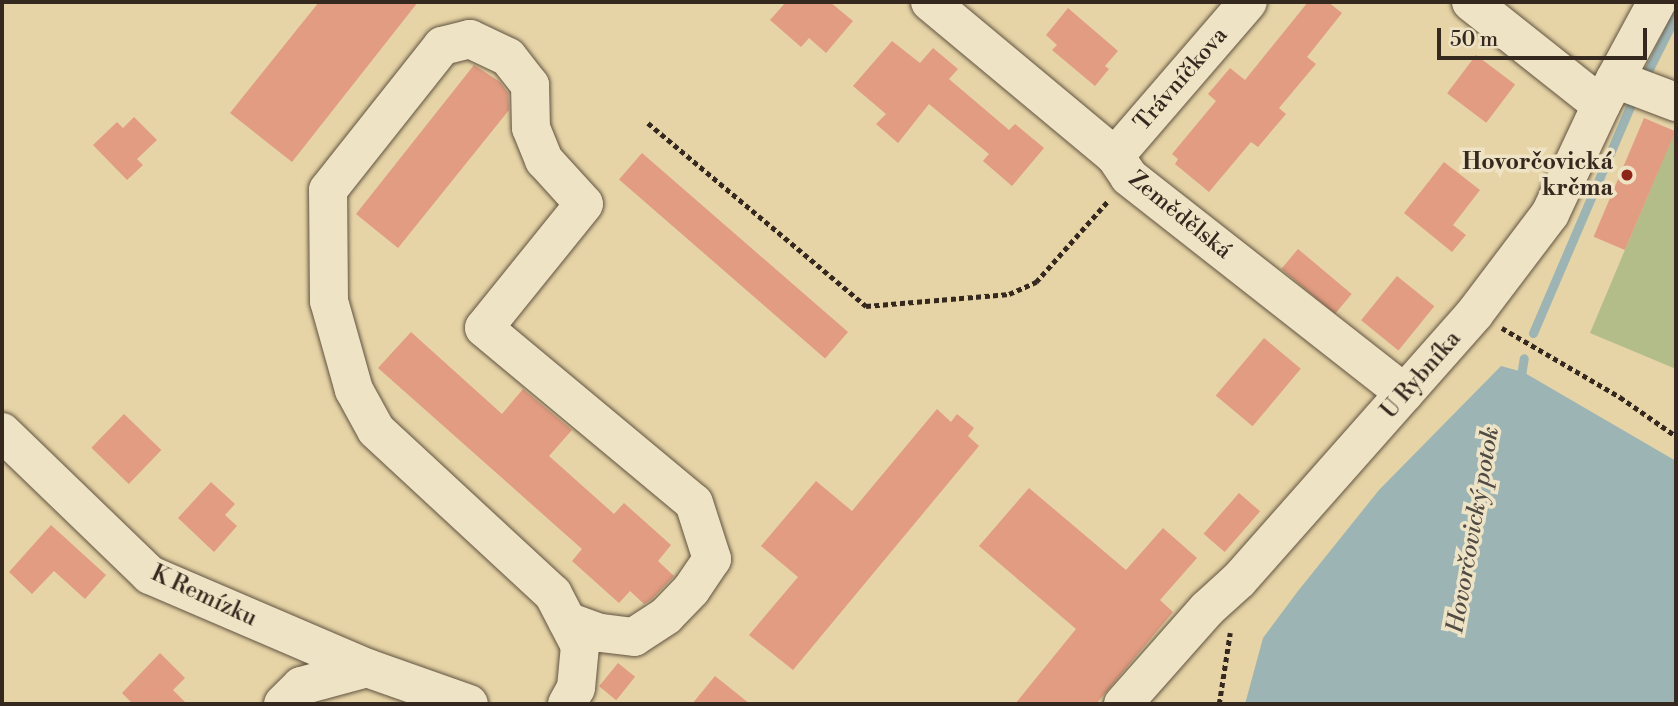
<!DOCTYPE html>
<html>
<head>
<meta charset="utf-8">
<style>
  body { margin:0 }
  #map { position:relative; width:1678px; height:706px; overflow:hidden; background:#e6d4a6; font-family:"Libre Bodoni",serif }
  div>[style] { position:absolute }
  .green>* { inset:0; background:#b2bd89 }
  .water>* { inset:0; background:#9cb5b4 }
  .stream>* { height:9px; margin:-4.5px; padding:0 4.5px; transform-origin:4.5px; border-radius:4.5px; background:#9cb5b4 }
  .building>* { inset:0; background:#e19c81; transform-origin:0 0 }
  .path>* { height:4.5px; margin-top:-2.25px; transform-origin:0; background:repeating-linear-gradient(90deg,#35281f 0 5px,transparent 0 8.5px) }
  .roads { filter:drop-shadow(0 0 2px #615341) drop-shadow(0 0 2px #615341) }
  .minor>* { height:38px; margin:-19px; padding:0 19px; transform-origin:19px; border-radius:19px; background:#efe3c5 }
  .dots>* { width:19px; height:19px; translate:-50% -50%; box-sizing:border-box; border:4px solid #efe3c5; border-radius:50% }
  span { translate:-50% -50%; white-space:nowrap; text-align:center; line-height:1.15; -webkit-text-stroke:7px #efe3c5; paint-order:stroke }
  .street-label { font-size:23px; color:#35281f }
  .poi-label { font-size:23px; color:#35281f; font-weight:700 }
  .right { translate:-100% -50%; text-align:right }
  .water-label { font-size:24px; color:#4f4b44; font-style:italic }
  .frame { position:absolute; inset:0; border:4px solid #35281f; pointer-events:none }
  .scale { position:absolute; left:1437px; top:28px; width:210px; height:32px; box-sizing:border-box; border:4px solid #35281f; border-top:0; padding-left:9px; font-size:21px; line-height:24px; white-space:nowrap; color:#35281f; -webkit-text-stroke:5px #efe3c5; paint-order:stroke }
</style>
</head>
<body>
<div id="map">
  <div class="green">
    <div style="clip-path:polygon(1675px 131px,1676px 131px,1676px 369px,1590px 333px)"></div>
  </div>
  <div class="water">
    <div style="clip-path:polygon(1501px 366px,1523px 372px,1676px 461px,1676px 704px,1245px 704px,1263px 638px,1298px 591px,1379px 490px)"></div>
  </div>
  <div class="stream">
    <div style="left:1648px;top:71px;width:63px;rotate:-63.4deg"></div>
    <div style="left:1533px;top:333px;width:249px;rotate:-66.8deg"></div>
    <div style="left:1520px;top:382px;width:24px;rotate:-81deg"></div>
  </div>
  <div class="building">
    <div style="clip-path:polygon(319px 2px,418px 2px,292px 162px,230px 113px)"></div>
    <div style="clip-path:polygon(786px 2px,830px 2px,853px 21px,826px 53px,809px 38px,801px 47px,770px 20px)"></div>
    <div style="clip-path:polygon(1308px 2px,1328px 2px,1342px 13px,1307px 57px,1316px 64px,1279px 108px,1286px 114px,1258px 147px,1251px 142px,1209px 192px,1175px 164px,1178px 159px,1172px 154px,1216px 101px,1208px 94px,1230px 68px,1245px 80px)"></div>
    <div style="clip-path:polygon(1068px 8px,1118px 51px,1105px 66px,1109px 69px,1095px 86px,1052px 50px,1057px 45px,1046px 35px)"></div>
    <div style="clip-path:polygon(892px 41px,920px 63px,933px 48px,958px 69px,949px 79px,1009px 130px,1015px 124px,1044px 148px,1012px 186px,983px 161px,989px 154px,929px 104px,898px 143px,876px 124px,886px 114px,853px 86px)"></div>
    <div style="left:1476px;top:55px;width:49px;height:48px;rotate:37deg"></div>
    <div style="clip-path:polygon(474px 65px,500px 82px,508px 93px,509px 110px,398px 248px,356px 214px)"></div>
    <div style="clip-path:polygon(134px 117px,157px 140px,137px 159px,143px 165px,127px 180px,93px 145px,117px 122px,123px 128px)"></div>
    <div style="left:1644px;top:118px;width:34px;height:129px;rotate:23deg"></div>
    <div style="left:642px;top:153px;width:273px;height:35px;rotate:41deg"></div>
    <div style="clip-path:polygon(1444px 162px,1480px 190px,1453px 225px,1466px 235px,1452px 252px,1404px 213px)"></div>
    <div style="left:1298px;top:249px;width:70px;height:26px;rotate:40deg"></div>
    <div style="left:1397px;top:276px;width:48px;height:57px;rotate:39deg"></div>
    <div style="clip-path:polygon(411px 332px,502px 414px,523px 389px,572px 430px,549px 456px,614px 514px,624px 503px,671px 545px,658px 561px,674px 576px,652px 599px,644px 604px,630px 591px,619px 603px,572px 561px,582px 549px,378px 368px)"></div>
    <div style="left:1264px;top:338px;width:48px;height:75px;rotate:40deg"></div>
    <div style="clip-path:polygon(937px 409px,951px 422px,957px 414px,974px 428px,968px 436px,979px 446px,793px 670px,749px 635px,798px 577px,761px 546px,816px 481px,852px 511px)"></div>
    <div style="left:124px;top:414px;width:52px;height:47px;rotate:44deg"></div>
    <div style="clip-path:polygon(211px 482px,235px 504px,225px 515px,237px 526px,214px 552px,178px 518px)"></div>
    <div style="clip-path:polygon(1029px 488px,1126px 570px,1163px 528px,1197px 558px,1160px 600px,1173px 612px,1096px 704px,1015px 704px,1076px 629px,979px 546px)"></div>
    <div style="left:1239px;top:493px;width:28px;height:54px;rotate:41deg"></div>
    <div style="clip-path:polygon(51px 525px,106px 575px,85px 599px,54px 571px,32px 594px,9px 572px)"></div>
    <div style="clip-path:polygon(160px 653px,185px 678px,173px 690px,187px 704px,133px 704px,122px 693px)"></div>
    <div style="left:618px;top:663px;width:22px;height:30px;rotate:39deg"></div>
    <div style="clip-path:polygon(715px 676px,750px 704px,692px 704px)"></div>
  </div>
  <div class="path">
    <div style="left:648px;top:123px;width:285px;rotate:40deg"></div>
    <div style="left:866px;top:306px;width:144px;rotate:-4.8deg"></div>
    <div style="left:1009px;top:294px;width:30px;rotate:-24deg"></div>
    <div style="left:1036px;top:282px;width:108px;rotate:-48.4deg"></div>
    <div style="left:1502px;top:328px;width:137px;rotate:30.3deg"></div>
    <div style="left:1620px;top:397px;width:68px;rotate:34.9deg"></div>
    <div style="left:1219px;top:704px;width:72px;rotate:-81.2deg"></div>
  </div>
  <div class="roads">
    <div class="minor">
      <div style="left:930px;top:2px;width:241px;rotate:39.8deg"></div>
      <div style="left:1115px;top:156px;width:25px;rotate:56deg"></div>
      <div style="left:1129px;top:177px;width:350px;rotate:38.1deg"></div>
      <div style="left:1471px;top:2px;width:166px;rotate:38.4deg"></div>
      <div style="left:1615px;top:79px;width:65px;rotate:20.7deg"></div>
      <div style="left:1115px;top:156px;width:203px;rotate:-49.2deg"></div>
      <div style="left:2px;top:432px;width:206px;rotate:44deg"></div>
      <div style="left:150px;top:575px;width:236px;rotate:23.2deg"></div>
      <div style="left:367px;top:668px;width:108px;rotate:19.4deg"></div>
      <div style="left:283px;top:704px;width:25px;rotate:-45deg"></div>
      <div style="left:301px;top:686px;width:68px;rotate:-15.3deg"></div>
      <div style="left:567px;top:704px;width:18px;rotate:-61deg"></div>
      <div style="left:576px;top:688px;width:42px;rotate:-84.6deg"></div>
      <div style="left:580px;top:646px;width:59px;rotate:-117.4deg"></div>
      <div style="left:553px;top:594px;width:241px;rotate:-137.2deg"></div>
      <div style="left:376px;top:430px;width:46px;rotate:-118.8deg"></div>
      <div style="left:354px;top:390px;width:92px;rotate:-105.7deg"></div>
      <div style="left:329px;top:301px;width:111px;rotate:-90.5deg"></div>
      <div style="left:328px;top:190px;width:184px;rotate:-51.6deg"></div>
      <div style="left:442px;top:46px;width:29px;rotate:-14deg"></div>
      <div style="left:470px;top:39px;width:42px;rotate:25.3deg"></div>
      <div style="left:508px;top:57px;width:36px;rotate:52deg"></div>
      <div style="left:530px;top:85px;width:43px;rotate:88.7deg"></div>
      <div style="left:531px;top:128px;width:35px;rotate:68deg"></div>
      <div style="left:544px;top:160px;width:59px;rotate:47.7deg"></div>
      <div style="left:584px;top:204px;width:159px;rotate:128.9deg"></div>
      <div style="left:484px;top:328px;width:273px;rotate:39.8deg"></div>
      <div style="left:694px;top:503px;width:59px;rotate:72.2deg"></div>
      <div style="left:712px;top:559px;width:37px;rotate:124deg"></div>
      <div style="left:691px;top:590px;width:36px;rotate:134deg"></div>
      <div style="left:666px;top:616px;width:38px;rotate:147deg"></div>
      <div style="left:634px;top:637px;width:34px;rotate:-173deg"></div>
      <div style="left:600px;top:633px;width:35px;rotate:-160deg"></div>
      <div style="left:1123px;top:704px;width:127px;rotate:-48.5deg"></div>
      <div style="left:1207px;top:609px;width:43px;rotate:-42.2deg"></div>
      <div style="left:1239px;top:580px;width:356px;rotate:-48.5deg"></div>
      <div style="left:1475px;top:313px;width:124px;rotate:-52.9deg"></div>
      <div style="left:1550px;top:214px;width:120px;rotate:-64.9deg"></div>
      <div style="left:1601px;top:105px;width:117px;rotate:-61.5deg"></div>
    </div>
  </div>
  <div class="dots">
    <div style="left:1627px;top:175px;background:#8f2418"></div>
  </div>
  <div class="street-label">
    <span style="left:1181px;top:79px;rotate:-49deg">Trávníčkova</span>
    <span style="left:1180px;top:215px;rotate:39deg">Zemědělská</span>
    <span style="left:1421px;top:375px;rotate:-49deg">U Rybníka</span>
    <span style="left:204px;top:596px;rotate:25deg">K Remízku</span>
  </div>
  <div class="poi-label">
    <span class="right" style="left:1613px;top:175px">Hovorčovická<br>krčma</span>
  </div>
  <div class="water-label">
    <span style="left:1474px;top:530px;rotate:-80deg">Hovorčovický potok</span>
  </div>
  <div class="frame"></div>
  <div class="scale">50 m</div>
</div>
</body>
</html>
